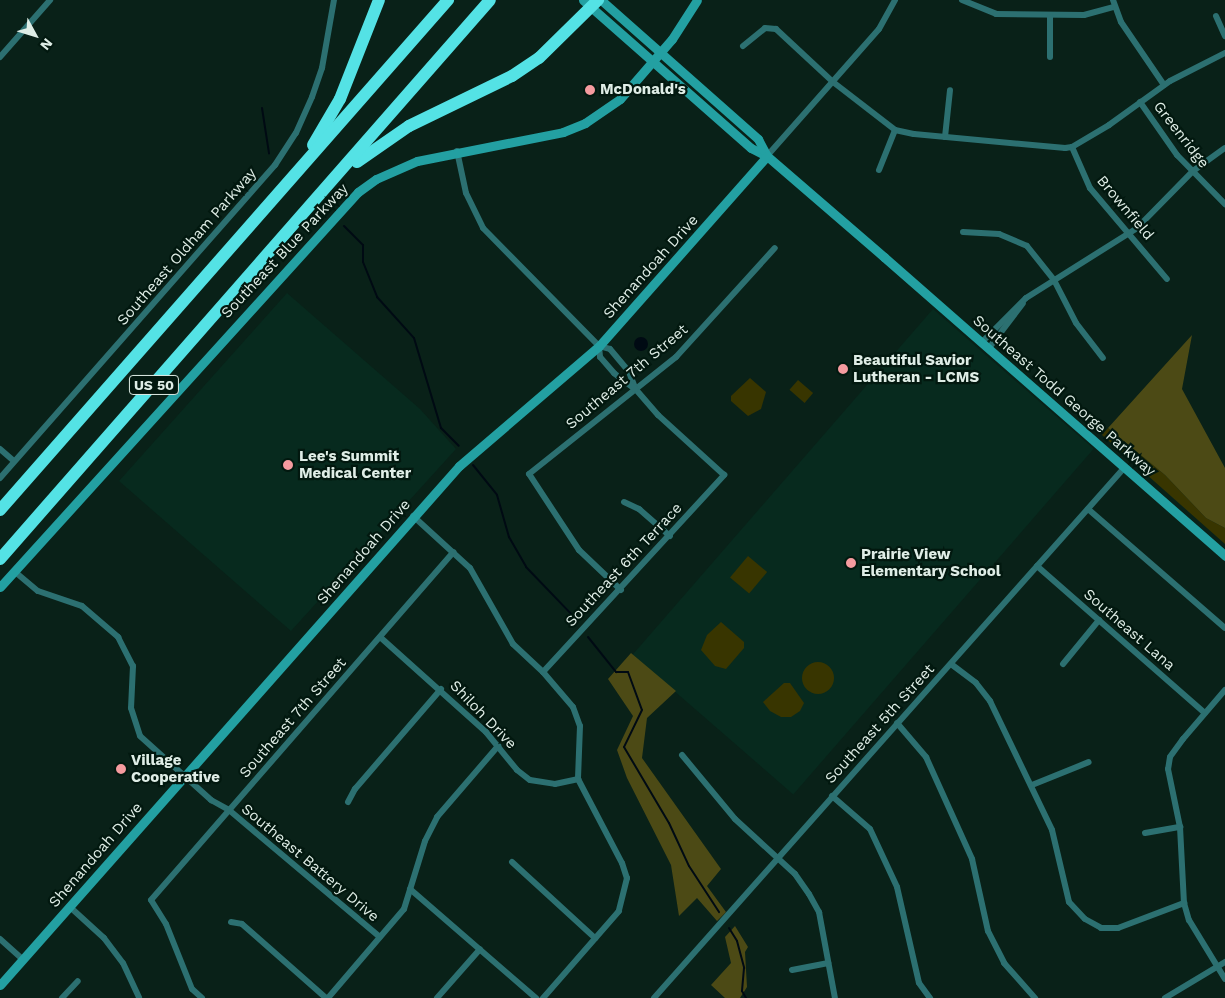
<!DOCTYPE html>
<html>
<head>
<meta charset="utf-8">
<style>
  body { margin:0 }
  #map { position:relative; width:1225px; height:998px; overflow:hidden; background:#092118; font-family:"Work Sans",sans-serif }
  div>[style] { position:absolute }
  .built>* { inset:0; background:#072a1e; transform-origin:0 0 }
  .green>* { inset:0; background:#383500; transform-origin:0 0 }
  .round { border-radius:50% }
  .forest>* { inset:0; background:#4c4a15 }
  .water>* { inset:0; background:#000a13 }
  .stream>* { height:2px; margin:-1px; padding:0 1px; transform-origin:1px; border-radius:1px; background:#000a13 }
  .street>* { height:6px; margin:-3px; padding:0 3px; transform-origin:3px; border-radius:3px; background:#2c7071 }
  .secondary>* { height:9px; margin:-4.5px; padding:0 4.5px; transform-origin:4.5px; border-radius:4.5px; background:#23a0a2 }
  .highway>* { height:12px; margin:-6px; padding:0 6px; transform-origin:6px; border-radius:6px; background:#54e2e5 }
  .dots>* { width:14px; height:14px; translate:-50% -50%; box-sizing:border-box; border:2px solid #02180f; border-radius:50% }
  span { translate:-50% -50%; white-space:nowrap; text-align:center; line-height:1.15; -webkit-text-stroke:4.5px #02180f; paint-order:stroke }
  .shield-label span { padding:1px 4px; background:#02180f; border:1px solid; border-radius:4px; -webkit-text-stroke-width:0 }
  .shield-label { font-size:14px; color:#dfede6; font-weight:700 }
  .poi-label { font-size:15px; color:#dfede6; font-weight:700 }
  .left { translate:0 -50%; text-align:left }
  .street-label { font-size:15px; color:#dfede6 }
  .north { position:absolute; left:10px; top:10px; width:50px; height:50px; -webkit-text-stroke:4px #02180f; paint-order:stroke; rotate:129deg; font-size:14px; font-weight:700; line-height:20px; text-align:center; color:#dfede6 }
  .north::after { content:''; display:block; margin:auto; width:18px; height:22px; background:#dfede6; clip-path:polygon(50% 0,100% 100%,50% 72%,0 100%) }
</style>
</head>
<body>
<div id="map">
  <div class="built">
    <div style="clip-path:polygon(287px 293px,420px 409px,456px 449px,291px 631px,119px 481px)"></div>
    <div style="left:933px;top:309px;width:213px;height:458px;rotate:41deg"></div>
  </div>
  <div class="green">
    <div style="clip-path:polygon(750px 378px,766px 392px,761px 409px,748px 416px,731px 401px,731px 396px)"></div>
    <div style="left:798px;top:380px;width:20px;height:13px;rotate:41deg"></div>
    <div style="clip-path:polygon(1108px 428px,1165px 475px,1206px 518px,1225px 528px,1225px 544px,1102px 435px)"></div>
    <div style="left:748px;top:556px;width:25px;height:28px;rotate:40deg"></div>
    <div style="clip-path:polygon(721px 622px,744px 642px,744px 648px,726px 669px,715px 666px,701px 650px,707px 635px)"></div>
    <div class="round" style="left:802px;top:662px;width:32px;height:32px"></div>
    <div style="clip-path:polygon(784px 683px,790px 683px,804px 703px,800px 711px,791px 717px,781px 717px,770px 711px,763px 702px)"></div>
  </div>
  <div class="forest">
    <div style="clip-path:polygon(1192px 335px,1182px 389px,1225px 468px,1225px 528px,1206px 518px,1165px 475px,1108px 428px)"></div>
    <div style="clip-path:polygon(631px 653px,676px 691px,647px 718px,642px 758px,721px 869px,707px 886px,726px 912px,717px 921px,697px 898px,679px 916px,671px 865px,627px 778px,617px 750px,633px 716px,608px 679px)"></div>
    <div style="clip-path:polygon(735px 926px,748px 947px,745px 952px,747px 987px,740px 998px,725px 998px,711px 985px,731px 963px,725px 937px)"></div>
  </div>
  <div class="water">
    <div class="round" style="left:634px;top:337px;width:14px;height:14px"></div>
  </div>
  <div class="stream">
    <div style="left:262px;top:108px;width:46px;rotate:81.2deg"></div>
    <div style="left:344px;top:226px;width:27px;rotate:45deg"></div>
    <div style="left:363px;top:245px;width:17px;rotate:90deg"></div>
    <div style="left:363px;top:262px;width:38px;rotate:68deg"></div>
    <div style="left:377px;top:297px;width:55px;rotate:47.9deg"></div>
    <div style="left:414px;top:338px;width:94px;rotate:73.3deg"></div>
    <div style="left:441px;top:428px;width:25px;rotate:45deg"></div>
    <div style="left:473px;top:465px;width:38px;rotate:51deg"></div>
    <div style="left:497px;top:495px;width:44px;rotate:74.1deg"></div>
    <div style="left:509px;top:537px;width:34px;rotate:60deg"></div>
    <div style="left:526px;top:567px;width:72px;rotate:46.1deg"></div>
    <div style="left:588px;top:637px;width:45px;rotate:51.3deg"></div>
    <div style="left:616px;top:672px;width:12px"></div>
    <div style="left:628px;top:672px;width:40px;rotate:69.8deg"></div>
    <div style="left:642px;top:710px;width:41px;rotate:115.9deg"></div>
    <div style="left:624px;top:747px;width:88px;rotate:59.4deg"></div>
    <div style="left:669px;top:823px;width:47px;rotate:65.1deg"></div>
    <div style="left:689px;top:866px;width:55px;rotate:56.9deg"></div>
    <div style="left:729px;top:928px;width:15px;rotate:58deg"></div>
    <div style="left:737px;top:941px;width:28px;rotate:75deg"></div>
    <div style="left:744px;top:968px;width:23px;rotate:95deg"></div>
    <div style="left:742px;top:991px;width:8px;rotate:60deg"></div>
  </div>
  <div class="street">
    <div style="left:962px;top:0;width:37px;rotate:22deg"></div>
    <div style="left:996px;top:14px;width:88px;rotate:0.7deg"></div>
    <div style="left:1084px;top:15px;width:31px;rotate:-15deg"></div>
    <div style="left:1113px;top:0;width:23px;rotate:70deg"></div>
    <div style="left:1121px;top:22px;width:76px;rotate:55.7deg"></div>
    <div style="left:1216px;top:16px;width:22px;rotate:66deg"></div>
    <div style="left:743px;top:46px;width:28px;rotate:-39deg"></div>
    <div style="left:765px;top:28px;width:11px;rotate:5deg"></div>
    <div style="left:776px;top:29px;width:78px;rotate:42.9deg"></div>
    <div style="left:833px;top:82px;width:78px;rotate:37.7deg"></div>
    <div style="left:895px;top:130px;width:19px;rotate:12deg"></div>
    <div style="left:914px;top:134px;width:152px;rotate:5.3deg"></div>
    <div style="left:1065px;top:148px;width:7px;rotate:-8deg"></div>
    <div style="left:1072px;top:147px;width:43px;rotate:-30.7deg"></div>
    <div style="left:1109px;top:125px;width:75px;rotate:-35.8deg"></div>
    <div style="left:1170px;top:81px;width:62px;rotate:-27deg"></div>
    <div style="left:0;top:57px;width:76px;rotate:-48.7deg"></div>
    <div style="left:1050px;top:57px;width:40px;rotate:-90deg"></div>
    <div style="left:1140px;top:102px;width:65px;rotate:55.1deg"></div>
    <div style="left:1177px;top:155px;width:69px;rotate:45.6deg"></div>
    <div style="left:945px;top:137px;width:47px;rotate:-83.9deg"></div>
    <div style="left:1072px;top:147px;width:45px;rotate:66.3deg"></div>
    <div style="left:1090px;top:188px;width:119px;rotate:49.8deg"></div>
    <div style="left:457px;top:151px;width:43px;rotate:77.9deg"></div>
    <div style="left:466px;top:193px;width:39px;rotate:64deg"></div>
    <div style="left:483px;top:228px;width:165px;rotate:45.5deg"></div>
    <div style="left:599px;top:346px;width:11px;rotate:15deg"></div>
    <div style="left:610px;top:349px;width:30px;rotate:50deg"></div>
    <div style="left:629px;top:372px;width:17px;rotate:69deg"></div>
    <div style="left:767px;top:156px;width:169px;rotate:-48.6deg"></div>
    <div style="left:879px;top:29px;width:33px;rotate:-61deg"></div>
    <div style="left:879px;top:170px;width:43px;rotate:-68.2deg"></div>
    <div style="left:963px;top:232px;width:36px;rotate:3deg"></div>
    <div style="left:999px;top:234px;width:30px;rotate:23deg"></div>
    <div style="left:1027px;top:246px;width:43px;rotate:51.5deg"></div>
    <div style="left:1054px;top:280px;width:48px;rotate:62.9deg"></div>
    <div style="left:1076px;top:323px;width:44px;rotate:52.4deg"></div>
    <div style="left:982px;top:342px;width:62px;rotate:-45deg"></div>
    <div style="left:1026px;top:298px;width:131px;rotate:-32.2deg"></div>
    <div style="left:1137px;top:228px;width:80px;rotate:-45.5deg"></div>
    <div style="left:1193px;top:171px;width:39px;rotate:-36deg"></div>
    <div style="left:989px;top:348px;width:56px;rotate:-52.9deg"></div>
    <div style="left:0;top:449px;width:18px;rotate:41deg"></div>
    <div style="left:0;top:478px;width:417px;rotate:-48.7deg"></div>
    <div style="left:275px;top:165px;width:38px;rotate:-57deg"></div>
    <div style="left:296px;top:133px;width:39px;rotate:-66deg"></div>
    <div style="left:312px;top:97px;width:31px;rotate:-71deg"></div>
    <div style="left:322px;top:68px;width:69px;rotate:-80deg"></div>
    <div style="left:624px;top:502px;width:17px;rotate:25deg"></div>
    <div style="left:639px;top:509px;width:41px;rotate:41.1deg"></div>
    <div style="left:1088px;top:509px;width:181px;rotate:41deg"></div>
    <div style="left:413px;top:516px;width:77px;rotate:42.4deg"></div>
    <div style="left:470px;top:568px;width:87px;rotate:60.5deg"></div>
    <div style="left:513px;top:644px;width:41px;rotate:43deg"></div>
    <div style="left:543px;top:672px;width:46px;rotate:49.4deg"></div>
    <div style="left:573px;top:707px;width:20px;rotate:70deg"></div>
    <div style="left:580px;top:726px;width:53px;rotate:92.2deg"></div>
    <div style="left:578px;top:779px;width:95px;rotate:62.4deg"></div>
    <div style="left:622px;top:863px;width:16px;rotate:72deg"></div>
    <div style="left:627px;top:878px;width:34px;rotate:104deg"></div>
    <div style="left:619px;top:911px;width:116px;rotate:131.1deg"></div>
    <div style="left:1037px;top:566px;width:223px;rotate:41.2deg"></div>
    <div style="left:14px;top:571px;width:31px;rotate:40deg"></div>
    <div style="left:38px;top:591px;width:46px;rotate:18.8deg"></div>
    <div style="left:82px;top:606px;width:48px;rotate:40.7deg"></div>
    <div style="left:118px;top:637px;width:33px;rotate:63deg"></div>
    <div style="left:133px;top:666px;width:42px;rotate:92.7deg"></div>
    <div style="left:131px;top:708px;width:29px;rotate:72deg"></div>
    <div style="left:140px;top:736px;width:96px;rotate:42deg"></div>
    <div style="left:211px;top:800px;width:21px;rotate:29deg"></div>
    <div style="left:229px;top:810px;width:197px;rotate:40.1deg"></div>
    <div style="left:621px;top:590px;width:58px;rotate:-136.4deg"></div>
    <div style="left:579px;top:550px;width:91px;rotate:-123.3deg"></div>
    <div style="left:529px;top:474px;width:188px;rotate:-38.5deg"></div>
    <div style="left:676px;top:357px;width:147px;rotate:-47.8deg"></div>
    <div style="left:380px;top:637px;width:142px;rotate:41.9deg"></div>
    <div style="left:486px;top:732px;width:49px;rotate:50.8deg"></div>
    <div style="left:517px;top:770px;width:16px;rotate:38deg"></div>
    <div style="left:530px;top:780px;width:25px;rotate:9deg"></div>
    <div style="left:555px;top:784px;width:24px;rotate:-12deg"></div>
    <div style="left:951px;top:664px;width:31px;rotate:37deg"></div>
    <div style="left:976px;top:683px;width:23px;rotate:52deg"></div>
    <div style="left:990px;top:701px;width:143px;rotate:64.3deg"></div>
    <div style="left:1052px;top:830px;width:74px;rotate:76.7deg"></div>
    <div style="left:1069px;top:902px;width:23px;rotate:47deg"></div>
    <div style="left:1085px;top:919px;width:18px;rotate:29deg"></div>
    <div style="left:1101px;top:928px;width:17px"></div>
    <div style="left:1118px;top:928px;width:71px;rotate:-20.7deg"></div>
    <div style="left:1063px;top:664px;width:57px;rotate:-50.7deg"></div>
    <div style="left:543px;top:672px;width:268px;rotate:-47.4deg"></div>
    <div style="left:724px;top:475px;width:89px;rotate:-137.7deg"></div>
    <div style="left:658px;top:415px;width:35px;rotate:-131deg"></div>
    <div style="left:635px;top:389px;width:26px;rotate:-143deg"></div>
    <div style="left:614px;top:373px;width:21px;rotate:-131deg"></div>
    <div style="left:600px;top:357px;width:11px;rotate:-95deg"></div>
    <div style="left:1225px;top:690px;width:65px;rotate:130.6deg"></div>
    <div style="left:1183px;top:739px;width:22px;rotate:126deg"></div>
    <div style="left:1170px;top:757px;width:12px;rotate:99deg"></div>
    <div style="left:1168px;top:769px;width:59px;rotate:78.3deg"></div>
    <div style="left:1180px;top:827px;width:76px;rotate:87deg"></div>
    <div style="left:1184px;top:903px;width:18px;rotate:74deg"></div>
    <div style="left:1189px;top:920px;width:69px;rotate:58.6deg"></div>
    <div style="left:897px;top:723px;width:45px;rotate:49.5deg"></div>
    <div style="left:926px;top:757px;width:112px;rotate:65.7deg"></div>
    <div style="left:972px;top:859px;width:74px;rotate:77.5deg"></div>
    <div style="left:988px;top:931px;width:36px;rotate:63deg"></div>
    <div style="left:1004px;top:963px;width:47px;rotate:48.5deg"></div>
    <div style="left:682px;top:755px;width:83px;rotate:50.4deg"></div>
    <div style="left:735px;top:819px;width:81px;rotate:42.5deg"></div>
    <div style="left:795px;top:874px;width:24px;rotate:55deg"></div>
    <div style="left:809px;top:894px;width:21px;rotate:61deg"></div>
    <div style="left:819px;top:912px;width:87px;rotate:79.5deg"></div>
    <div style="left:1032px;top:785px;width:61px;rotate:-22deg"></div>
    <div style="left:832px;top:796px;width:50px;rotate:41deg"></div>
    <div style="left:870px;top:829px;width:64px;rotate:65deg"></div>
    <div style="left:897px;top:887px;width:98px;rotate:77.1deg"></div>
    <div style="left:919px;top:983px;width:19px;rotate:54deg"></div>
    <div style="left:348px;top:802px;width:15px;rotate:-62deg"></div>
    <div style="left:355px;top:789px;width:132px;rotate:-49.3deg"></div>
    <div style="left:1145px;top:833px;width:36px;rotate:-10deg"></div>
    <div style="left:512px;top:862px;width:113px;rotate:42.5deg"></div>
    <div style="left:410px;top:889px;width:167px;rotate:40.9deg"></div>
    <div style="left:70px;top:907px;width:46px;rotate:42.4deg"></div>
    <div style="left:104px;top:938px;width:31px;rotate:53deg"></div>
    <div style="left:123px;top:963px;width:38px;rotate:65deg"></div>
    <div style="left:231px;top:922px;width:11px;rotate:10deg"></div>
    <div style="left:242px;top:924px;width:112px;rotate:41.4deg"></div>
    <div style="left:0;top:939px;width:30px;rotate:42deg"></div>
    <div style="left:792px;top:970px;width:37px;rotate:-11deg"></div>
    <div style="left:62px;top:998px;width:23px;rotate:-47deg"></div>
    <div style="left:202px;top:998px;width:13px;rotate:-138deg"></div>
    <div style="left:192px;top:989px;width:70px;rotate:-111.8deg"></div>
    <div style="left:166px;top:924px;width:28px;rotate:-122deg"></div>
    <div style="left:151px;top:900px;width:461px;rotate:-49deg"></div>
    <div style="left:328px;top:998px;width:117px;rotate:-49.5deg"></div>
    <div style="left:404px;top:909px;width:71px;rotate:-72.8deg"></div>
    <div style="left:425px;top:841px;width:27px;rotate:-63deg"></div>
    <div style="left:437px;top:817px;width:94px;rotate:-49.3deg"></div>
    <div style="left:437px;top:998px;width:65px;rotate:-48.7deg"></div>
    <div style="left:654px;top:998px;width:710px;rotate:-48.43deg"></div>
    <div style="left:1165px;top:998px;width:70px;rotate:-31deg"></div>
  </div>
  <div class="secondary">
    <div style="left:583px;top:0;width:224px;rotate:41.4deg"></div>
    <div style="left:751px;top:148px;width:18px;rotate:27deg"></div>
    <div style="left:767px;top:156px;width:155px;rotate:40.8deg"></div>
    <div style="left:884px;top:257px;width:454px;rotate:41.2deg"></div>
    <div style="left:601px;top:0;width:210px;rotate:41.5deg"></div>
    <div style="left:758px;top:139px;width:19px;rotate:62deg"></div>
    <div style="left:0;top:587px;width:533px;rotate:-47.81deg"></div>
    <div style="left:358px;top:192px;width:22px;rotate:-36deg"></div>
    <div style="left:376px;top:179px;width:45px;rotate:-23.7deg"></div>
    <div style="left:417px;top:161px;width:149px;rotate:-11.2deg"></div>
    <div style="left:563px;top:132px;width:24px;rotate:-22deg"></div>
    <div style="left:585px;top:123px;width:42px;rotate:-34.4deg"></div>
    <div style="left:620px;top:99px;width:79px;rotate:-49.1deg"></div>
    <div style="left:672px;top:39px;width:46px;rotate:-57.3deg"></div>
    <div style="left:0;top:985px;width:693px;rotate:-48.51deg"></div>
    <div style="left:459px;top:466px;width:184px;rotate:-40.6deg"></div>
    <div style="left:599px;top:346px;width:254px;rotate:-48.5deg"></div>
  </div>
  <div class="highway">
    <div style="left:313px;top:145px;width:53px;rotate:-59.6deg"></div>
    <div style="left:340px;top:99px;width:106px;rotate:-68.5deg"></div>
    <div style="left:357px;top:162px;width:63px;rotate:-34.7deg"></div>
    <div style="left:409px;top:126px;width:114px;rotate:-25.9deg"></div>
    <div style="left:512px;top:76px;width:32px;rotate:-34deg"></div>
    <div style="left:539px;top:58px;width:83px;rotate:-44.5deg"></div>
    <div style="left:0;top:510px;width:679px;rotate:-48.7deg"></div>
    <div style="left:0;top:559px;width:743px;rotate:-48.76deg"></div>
  </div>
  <div class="dots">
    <div style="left:590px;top:90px;background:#f59b9f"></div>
    <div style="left:843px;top:369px;background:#f59b9f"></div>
    <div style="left:288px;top:465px;background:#f59b9f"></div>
    <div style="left:851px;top:563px;background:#f59b9f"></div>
    <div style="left:121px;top:769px;background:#f59b9f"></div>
  </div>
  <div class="shield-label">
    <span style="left:154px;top:385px">US 50</span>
  </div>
  <div class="poi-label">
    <span class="left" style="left:600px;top:90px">McDonald's</span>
    <span class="left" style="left:853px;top:369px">Beautiful Savior<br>Lutheran - LCMS</span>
    <span class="left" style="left:299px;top:465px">Lee's Summit<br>Medical Center</span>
    <span class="left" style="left:861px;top:563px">Prairie View<br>Elementary School</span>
    <span class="left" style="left:131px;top:769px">Village<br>Cooperative</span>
  </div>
  <div class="street-label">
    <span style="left:1181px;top:135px;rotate:52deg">Greenridge</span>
    <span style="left:1125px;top:208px;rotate:50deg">Brownfield</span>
    <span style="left:187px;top:247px;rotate:-49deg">Southeast Oldham Parkway</span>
    <span style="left:285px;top:251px;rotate:-47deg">Southeast Blue Parkway</span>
    <span style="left:651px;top:267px;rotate:-48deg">Shenandoah Drive</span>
    <span style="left:627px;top:377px;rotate:-40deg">Southeast 7th Street</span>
    <span style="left:1064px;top:396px;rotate:41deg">Southeast Todd George Parkway</span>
    <span style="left:364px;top:552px;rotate:-49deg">Shenandoah Drive</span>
    <span style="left:624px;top:565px;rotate:-47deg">Southeast 6th Terrace</span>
    <span style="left:1129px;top:630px;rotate:41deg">Southeast Lana</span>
    <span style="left:483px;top:715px;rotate:46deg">Shiloh Drive</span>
    <span style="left:293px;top:718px;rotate:-49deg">Southeast 7th Street</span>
    <span style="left:880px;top:724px;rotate:-48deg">Southeast 5th Street</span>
    <span style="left:96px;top:855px;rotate:-49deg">Shenandoah Drive</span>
    <span style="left:310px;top:863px;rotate:40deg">Southeast Battery Drive</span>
  </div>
  <div class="north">N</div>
</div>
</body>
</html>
